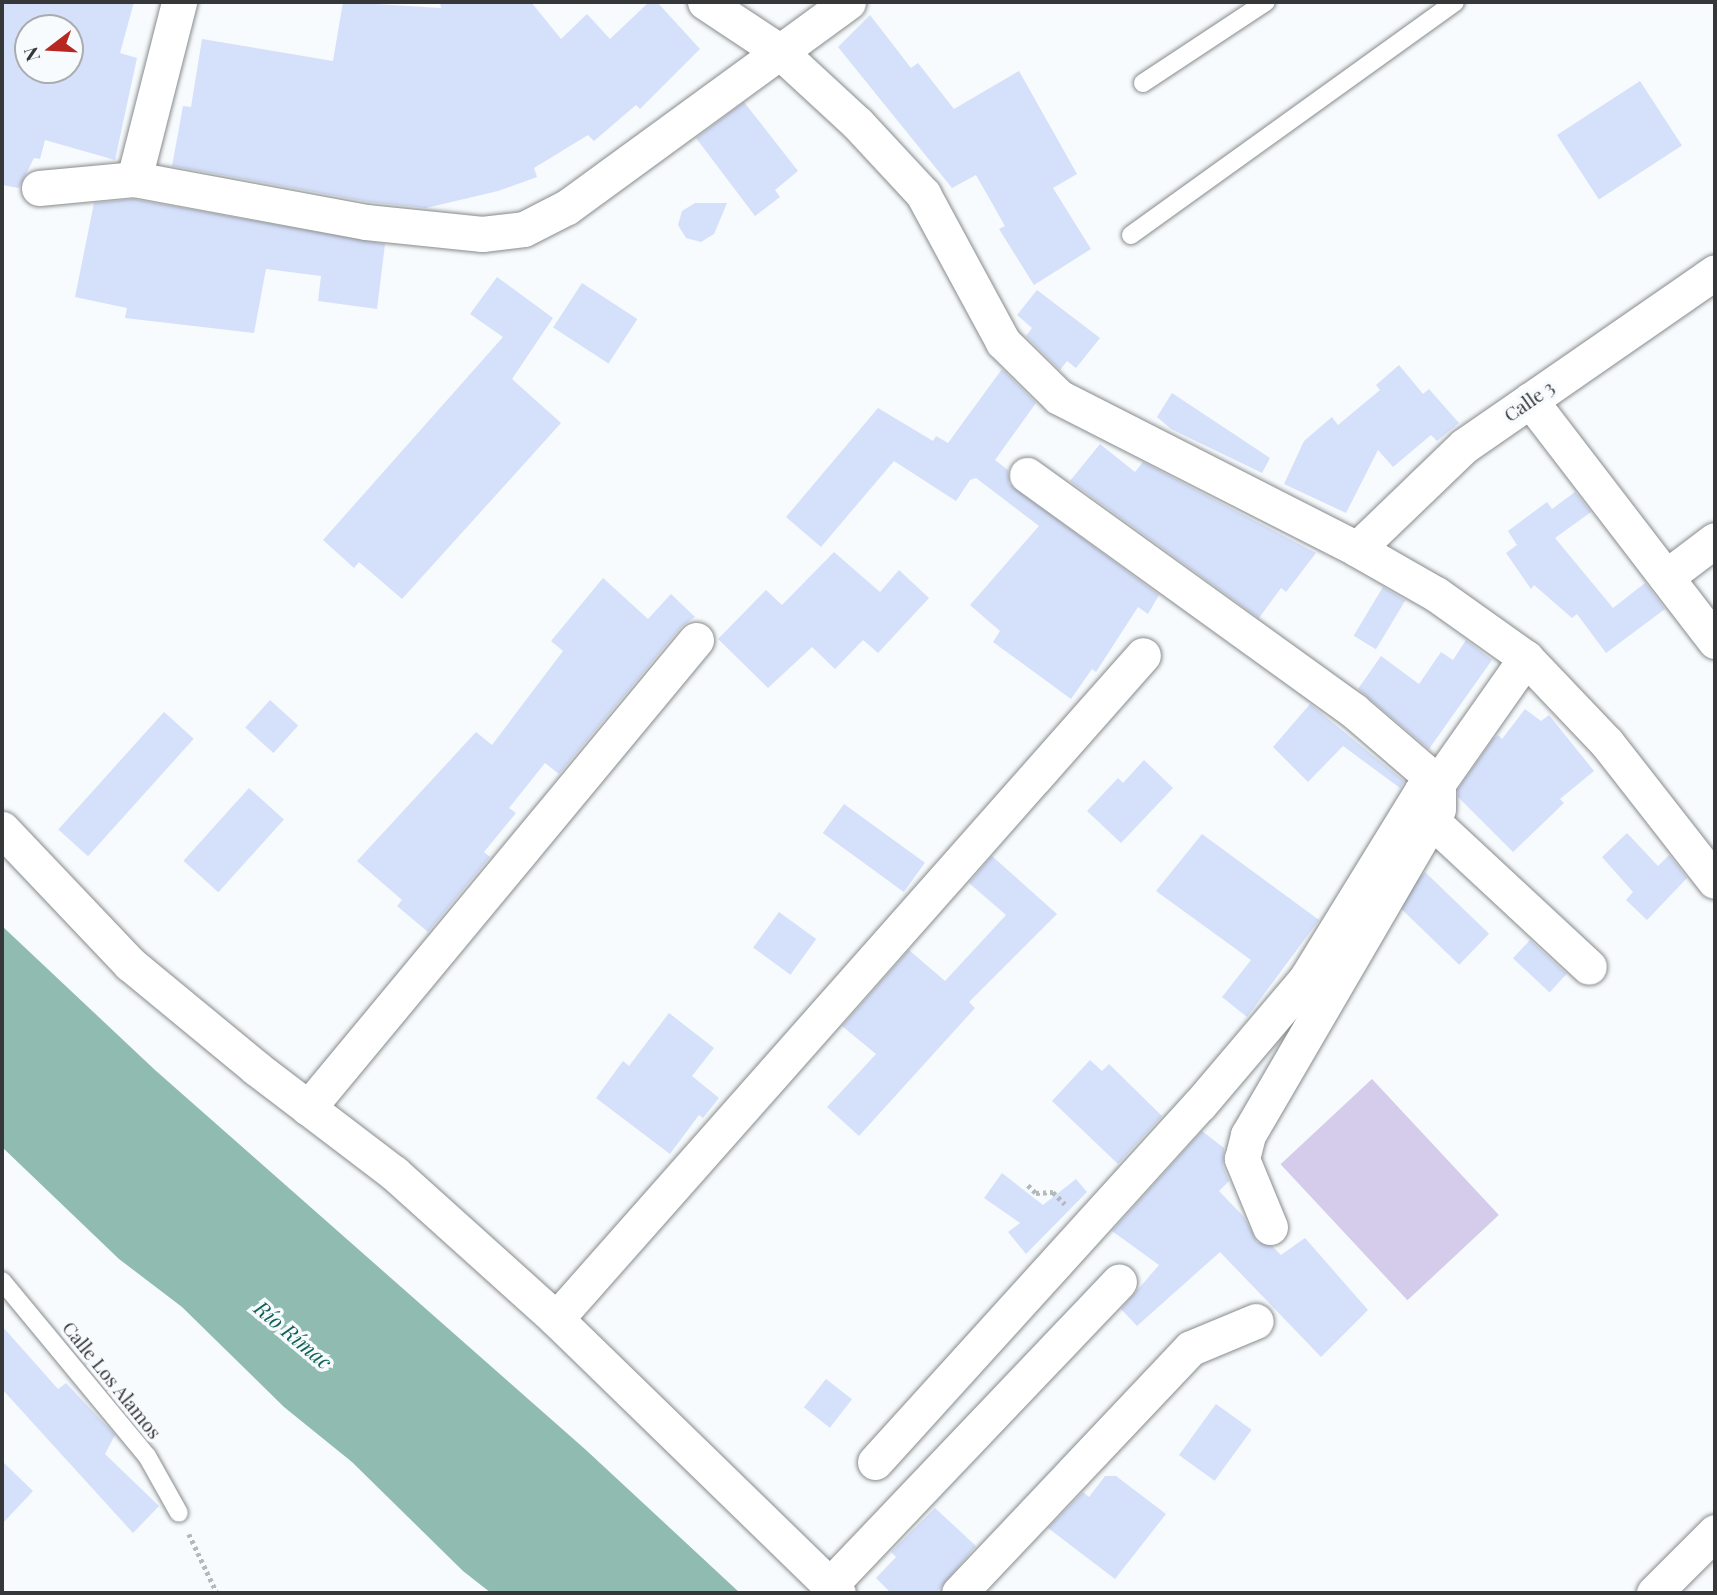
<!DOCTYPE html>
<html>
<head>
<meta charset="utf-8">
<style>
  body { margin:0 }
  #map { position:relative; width:1717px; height:1595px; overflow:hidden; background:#f7fbfd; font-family:"Playfair Display",serif }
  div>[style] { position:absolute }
  .green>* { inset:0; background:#d5cceb; transform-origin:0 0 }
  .water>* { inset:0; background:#90bbb1 }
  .building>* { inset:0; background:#d5e0fb; transform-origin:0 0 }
  .path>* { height:4.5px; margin-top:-2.25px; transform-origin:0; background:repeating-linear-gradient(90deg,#b6b9ba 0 3.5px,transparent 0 7px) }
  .roads { filter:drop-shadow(0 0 2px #888b8d) drop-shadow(0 0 2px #888b8d) }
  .lane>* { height:18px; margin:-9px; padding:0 9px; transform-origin:9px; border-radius:9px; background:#fff }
  .street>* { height:35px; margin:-17.5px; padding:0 17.5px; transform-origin:17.5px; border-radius:17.5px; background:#fff }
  span { translate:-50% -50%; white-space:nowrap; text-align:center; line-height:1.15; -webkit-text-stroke:7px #f7fbfd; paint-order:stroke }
  .street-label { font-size:19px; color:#363738 }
  .water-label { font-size:21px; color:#0e6356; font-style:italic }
  .frame { position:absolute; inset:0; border:4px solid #363738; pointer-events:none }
  .north { position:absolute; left:14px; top:14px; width:70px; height:70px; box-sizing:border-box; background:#f7fbfd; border:2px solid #aaadae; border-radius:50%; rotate:253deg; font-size:19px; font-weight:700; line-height:28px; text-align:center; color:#363738 }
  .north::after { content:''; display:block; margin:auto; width:24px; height:32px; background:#b72822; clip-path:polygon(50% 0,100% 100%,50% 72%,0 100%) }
</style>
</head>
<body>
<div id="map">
  <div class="green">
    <div style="left:1372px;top:1079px;width:186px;height:125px;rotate:47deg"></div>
  </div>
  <div class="water">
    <div style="clip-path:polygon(2px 926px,155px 1070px,586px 1450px,740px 1593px,491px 1593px,463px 1571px,352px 1462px,284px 1407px,182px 1307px,119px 1259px,2px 1147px)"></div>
  </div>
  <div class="building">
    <div style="clip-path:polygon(evenodd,2px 2px,134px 2px,120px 53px,137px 58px,115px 160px,45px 140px,40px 159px,34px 158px,19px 188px,2px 185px,2px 2px,28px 28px,70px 28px,70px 70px,28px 70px,28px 28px)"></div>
    <div style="clip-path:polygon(343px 2px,441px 8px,440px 2px,531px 2px,561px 39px,587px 14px,610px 39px,649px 2px,657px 2px,700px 49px,640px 109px,636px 105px,594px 141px,588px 135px,534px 168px,537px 177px,498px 191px,426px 208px,369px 202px,172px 166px,183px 106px,191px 107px,202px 39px,333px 61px)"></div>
    <div style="clip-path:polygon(870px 15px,911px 68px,918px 63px,954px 109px,1019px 71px,1077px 174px,1053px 188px,1091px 249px,1034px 285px,999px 229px,1005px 226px,976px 175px,952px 188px,838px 47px)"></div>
    <div style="left:1640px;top:81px;width:77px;height:99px;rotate:57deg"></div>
    <div style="clip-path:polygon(744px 102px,798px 171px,775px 190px,780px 197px,755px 216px,696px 138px)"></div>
    <div style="clip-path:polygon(133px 199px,385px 244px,377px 309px,318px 301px,321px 276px,266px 269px,254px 333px,125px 318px,127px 308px,75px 297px,94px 203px)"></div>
    <div style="clip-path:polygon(695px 203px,727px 203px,714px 234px,701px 242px,686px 238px,678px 225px,682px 211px)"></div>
    <div style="clip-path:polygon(497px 277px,553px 318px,512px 379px,561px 423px,402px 599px,359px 562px,354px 568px,323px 540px,503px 337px,470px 314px)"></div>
    <div style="left:582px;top:283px;width:66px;height:53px;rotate:33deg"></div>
    <div style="clip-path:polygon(1037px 290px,1100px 338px,1076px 368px,1067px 361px,1060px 370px,1026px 336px,1032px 328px,1017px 315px)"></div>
    <div style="clip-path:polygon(1399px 365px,1423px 394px,1429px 389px,1459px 423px,1437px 441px,1431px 435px,1393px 467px,1378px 450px,1346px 513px,1284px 484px,1304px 441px,1332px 417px,1338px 425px,1380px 390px,1376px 385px)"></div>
    <div style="clip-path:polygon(1002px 369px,1036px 403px,995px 460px,1008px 470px,1009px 484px,1159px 595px,1148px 614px,1138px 607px,1096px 672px,1092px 669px,1071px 699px,993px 642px,1000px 631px,970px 605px,1039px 526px,976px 478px,970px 480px,956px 501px,894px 461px,821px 547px,786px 517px,878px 408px,933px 441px,936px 436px,948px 443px)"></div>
    <div style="clip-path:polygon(1172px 393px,1270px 458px,1262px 473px,1171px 429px,1157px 417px)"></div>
    <div style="clip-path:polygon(1100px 444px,1135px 472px,1143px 462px,1316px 553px,1286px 592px,1281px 588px,1259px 618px,1070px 481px)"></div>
    <div style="clip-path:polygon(1575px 492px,1591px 512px,1555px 538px,1613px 608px,1645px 583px,1665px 609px,1606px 653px,1577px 614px,1572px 618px,1534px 585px,1531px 589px,1506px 553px,1517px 545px,1508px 531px,1547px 502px,1552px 509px)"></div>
    <div style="clip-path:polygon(834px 552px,880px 592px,899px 570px,929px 598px,878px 653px,863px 640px,835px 669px,812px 647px,768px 688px,718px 639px,766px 590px,782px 605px)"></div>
    <div style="clip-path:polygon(603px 578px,648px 619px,671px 594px,695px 617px,681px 627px,559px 774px,545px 763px,509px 808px,516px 813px,484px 852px,490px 857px,428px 932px,397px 906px,402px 900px,357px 861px,476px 732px,492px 745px,563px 651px,551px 641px)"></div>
    <div style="left:1383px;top:587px;width:26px;height:57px;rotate:31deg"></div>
    <div style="clip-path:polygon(1466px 640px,1492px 660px,1429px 749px,1358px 689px,1381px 656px,1419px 684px,1441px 652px,1453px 660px)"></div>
    <div style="left:270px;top:700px;width:38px;height:37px;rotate:42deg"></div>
    <div style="clip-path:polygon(1310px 704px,1404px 781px,1400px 788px,1343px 746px,1308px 782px,1273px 747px)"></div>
    <div style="clip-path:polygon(1525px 709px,1541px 721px,1549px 715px,1594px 771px,1560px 799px,1564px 803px,1513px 852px,1458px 797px,1458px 789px,1493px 739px,1498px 735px,1502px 739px)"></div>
    <div style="left:164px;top:712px;width:40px;height:158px;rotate:42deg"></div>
    <div style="clip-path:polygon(1144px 760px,1173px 788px,1121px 843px,1087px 811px,1118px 778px,1123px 783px)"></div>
    <div style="left:249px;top:788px;width:47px;height:98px;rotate:42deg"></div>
    <div style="left:844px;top:804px;width:100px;height:36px;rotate:36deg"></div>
    <div style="clip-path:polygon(1627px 833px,1658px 866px,1669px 855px,1687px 878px,1647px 920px,1626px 900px,1633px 892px,1602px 857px)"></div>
    <div style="clip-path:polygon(1202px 834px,1319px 920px,1247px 1017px,1222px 997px,1251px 960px,1156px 891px)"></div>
    <div style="clip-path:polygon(992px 856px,1057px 914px,969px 1002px,975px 1008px,859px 1136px,827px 1107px,876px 1054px,842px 1026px,909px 950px,945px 981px,1006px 915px,969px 883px)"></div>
    <div style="left:1425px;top:872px;width:89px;height:43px;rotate:44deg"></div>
    <div style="left:779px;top:912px;width:46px;height:44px;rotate:36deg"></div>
    <div style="left:1530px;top:940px;width:50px;height:25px;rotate:43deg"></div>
    <div style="clip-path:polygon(669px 1013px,714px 1048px,692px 1076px,719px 1098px,703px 1118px,699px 1115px,670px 1154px,596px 1098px,623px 1061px,629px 1066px)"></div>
    <div style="clip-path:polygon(1090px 1060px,1102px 1071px,1109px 1064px,1162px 1116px,1118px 1164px,1052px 1101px)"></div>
    <div style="clip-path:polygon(1202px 1131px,1224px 1148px,1223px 1166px,1229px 1181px,1219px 1191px,1244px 1217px,1257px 1242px,1272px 1246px,1281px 1255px,1305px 1238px,1368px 1310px,1321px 1357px,1220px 1252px,1137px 1326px,1121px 1309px,1159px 1265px,1112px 1231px)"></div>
    <div style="clip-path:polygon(1002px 1173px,1043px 1205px,1076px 1179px,1087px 1192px,1026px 1254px,1008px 1232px,1020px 1223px,984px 1198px)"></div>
    <div style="clip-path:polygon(2px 1326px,58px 1389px,66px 1383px,115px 1435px,105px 1454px,159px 1506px,133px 1533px,2px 1389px)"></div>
    <div style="left:826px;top:1379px;width:33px;height:36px;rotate:38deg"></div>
    <div style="left:1216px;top:1404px;width:44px;height:63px;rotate:36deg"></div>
    <div style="clip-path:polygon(2px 1461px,33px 1491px,2px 1524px)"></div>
    <div style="clip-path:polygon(1105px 1476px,1116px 1476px,1166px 1514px,1115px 1579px,1048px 1528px,1083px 1492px,1089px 1497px)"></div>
    <div style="clip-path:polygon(935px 1508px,976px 1546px,936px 1593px,891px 1593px,876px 1578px,896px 1557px,891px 1552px)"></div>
  </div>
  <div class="path">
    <div style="left:1028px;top:1185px;width:11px;rotate:45deg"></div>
    <div style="left:1036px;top:1193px;width:17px;rotate:-3deg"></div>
    <div style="left:1053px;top:1192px;width:17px;rotate:45deg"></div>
    <div style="left:189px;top:1534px;width:65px;rotate:64.6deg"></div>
  </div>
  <div class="roads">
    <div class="lane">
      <div style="left:1143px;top:83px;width:147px;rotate:-33.4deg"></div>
      <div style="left:1131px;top:235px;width:399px;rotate:-35.7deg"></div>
      <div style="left:2px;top:1281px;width:227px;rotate:50.4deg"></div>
      <div style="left:147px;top:1456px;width:65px;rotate:60.7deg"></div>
    </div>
    <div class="street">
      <div style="left:705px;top:2px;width:89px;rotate:33.5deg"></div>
      <div style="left:779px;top:51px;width:108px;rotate:42.7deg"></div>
      <div style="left:858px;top:124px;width:96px;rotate:47.1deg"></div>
      <div style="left:923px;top:194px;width:168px;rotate:61.6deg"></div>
      <div style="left:1003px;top:342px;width:78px;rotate:44.5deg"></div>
      <div style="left:1059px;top:397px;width:335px;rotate:27deg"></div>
      <div style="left:1357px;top:549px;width:91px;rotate:29.7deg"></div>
      <div style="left:1436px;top:594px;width:110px;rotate:35.4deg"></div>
      <div style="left:1526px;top:658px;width:117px;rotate:46.4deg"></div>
      <div style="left:1607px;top:743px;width:175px;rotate:52deg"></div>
      <div style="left:134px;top:179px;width:183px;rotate:-75.7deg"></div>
      <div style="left:39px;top:188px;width:95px;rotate:-5.4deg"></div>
      <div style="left:134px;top:179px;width:236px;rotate:10.5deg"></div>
      <div style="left:366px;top:222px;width:117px;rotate:5.9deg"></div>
      <div style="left:482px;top:234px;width:42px;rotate:-6.8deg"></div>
      <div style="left:524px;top:229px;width:48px;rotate:-27.1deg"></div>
      <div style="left:567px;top:207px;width:348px;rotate:-36.1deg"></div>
      <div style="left:1530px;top:400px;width:304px;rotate:52.5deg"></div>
      <div style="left:1357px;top:549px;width:149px;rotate:-43.9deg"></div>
      <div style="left:1464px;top:446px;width:305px;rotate:-34.7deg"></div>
      <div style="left:1666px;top:577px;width:61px;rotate:-37.1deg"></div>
      <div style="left:1432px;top:821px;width:214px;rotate:42.9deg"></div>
      <div style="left:2px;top:829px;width:186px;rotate:46.5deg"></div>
      <div style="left:130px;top:964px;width:163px;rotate:39.5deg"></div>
      <div style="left:256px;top:1068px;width:173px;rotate:37.3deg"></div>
      <div style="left:394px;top:1173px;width:218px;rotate:42deg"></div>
      <div style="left:556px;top:1319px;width:393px;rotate:44.2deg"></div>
      <div style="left:308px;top:1108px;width:608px;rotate:-50.34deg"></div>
      <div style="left:1270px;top:1227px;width:74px;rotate:-112.4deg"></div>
      <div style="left:1242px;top:1159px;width:25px;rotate:-76deg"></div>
      <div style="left:1248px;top:1135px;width:377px;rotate:-59.8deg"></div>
      <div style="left:1438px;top:809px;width:26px;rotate:-90deg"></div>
      <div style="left:1438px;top:783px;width:153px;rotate:-54.9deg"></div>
      <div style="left:556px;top:1319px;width:886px;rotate:-48.52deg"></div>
      <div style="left:875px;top:1462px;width:484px;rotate:-47.8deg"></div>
      <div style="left:1200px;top:1104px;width:164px;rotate:-49.7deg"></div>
      <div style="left:1306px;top:979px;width:220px;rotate:-58.4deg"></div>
      <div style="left:1421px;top:792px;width:19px;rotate:-28deg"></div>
      <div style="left:1438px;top:783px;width:112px;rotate:-139.3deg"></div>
      <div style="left:1353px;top:710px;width:402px;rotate:-144.2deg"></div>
      <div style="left:830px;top:1585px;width:419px;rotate:-46.4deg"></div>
      <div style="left:959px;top:1593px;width:337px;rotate:-46.6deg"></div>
      <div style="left:1191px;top:1348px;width:70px;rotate:-22.6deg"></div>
      <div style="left:1654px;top:1593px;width:86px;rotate:-45deg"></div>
    </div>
  </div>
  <div class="street-label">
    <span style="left:1529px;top:401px;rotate:-35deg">Calle 3</span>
    <span style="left:112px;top:1380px;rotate:51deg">Calle Los Alamos</span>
  </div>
  <div class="water-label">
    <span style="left:294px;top:1334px;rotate:40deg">Río Rímac</span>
  </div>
  <div class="frame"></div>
  <div class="north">N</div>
</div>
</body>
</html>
